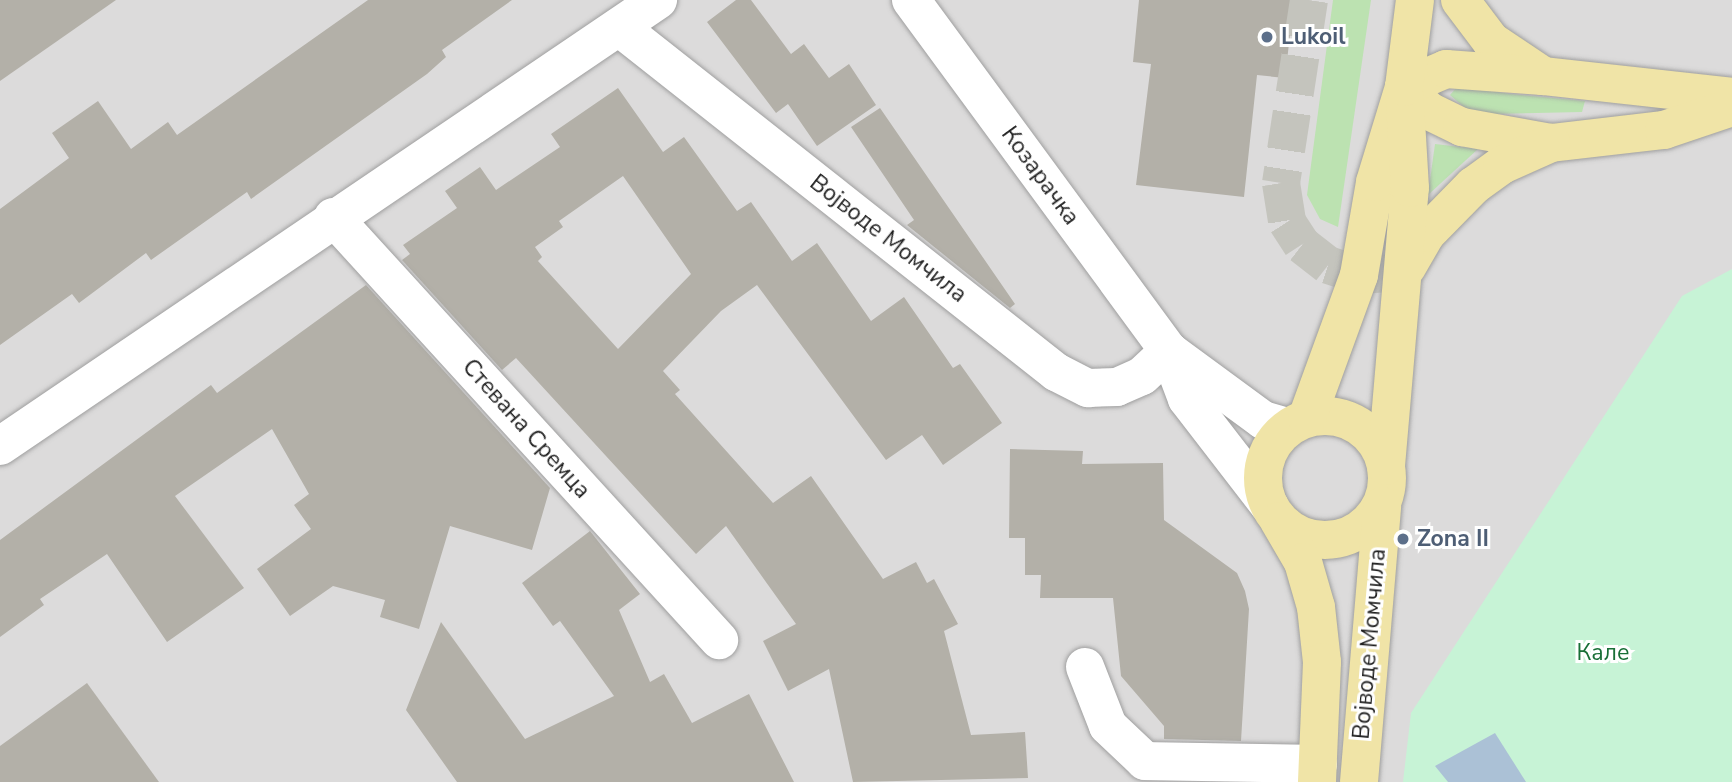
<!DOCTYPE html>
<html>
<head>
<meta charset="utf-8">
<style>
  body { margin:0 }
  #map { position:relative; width:1732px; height:782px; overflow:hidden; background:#eeede5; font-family:"Nunito Sans",sans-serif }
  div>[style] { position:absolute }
  .residential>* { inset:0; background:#dcdbdb; transform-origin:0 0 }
  .grass>* { inset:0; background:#bce2b1 }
  .park>* { inset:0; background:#c7f3d6 }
  .water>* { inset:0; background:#abc1d6 }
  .building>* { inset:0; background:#b3b0a8 }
  .minor-tunnel>* { height:38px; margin-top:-19px; transform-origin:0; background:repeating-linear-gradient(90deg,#c4c4bd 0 38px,transparent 0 57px) }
  .roads { filter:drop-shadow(0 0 2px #9f9f9f) drop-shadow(0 0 2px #9f9f9f) }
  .minor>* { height:38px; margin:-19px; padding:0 19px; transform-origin:19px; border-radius:19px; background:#fff }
  .major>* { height:38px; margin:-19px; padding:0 19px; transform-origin:19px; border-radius:19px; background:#f0e4a7 }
  .major>.ring { margin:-19px; padding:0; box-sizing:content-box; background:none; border:38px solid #f0e4a7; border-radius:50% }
  .dots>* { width:19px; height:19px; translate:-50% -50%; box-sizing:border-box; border:4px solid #fff; border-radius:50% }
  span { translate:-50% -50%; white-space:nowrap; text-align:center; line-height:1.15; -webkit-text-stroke:6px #fff; paint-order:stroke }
  .service-label { font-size:23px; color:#4e5e75; font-weight:700 }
  .left { translate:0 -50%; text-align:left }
  .street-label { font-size:23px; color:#1e1e1e }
  .park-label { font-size:23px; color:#196f37 }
</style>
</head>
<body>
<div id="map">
  <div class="residential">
    <div style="left:0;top:0;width:1732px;height:782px"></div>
  </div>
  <div class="grass">
    <div style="clip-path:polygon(1333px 0,1371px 0,1338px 227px,1320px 219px,1307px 195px)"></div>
    <div style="clip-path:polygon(1458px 86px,1511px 94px,1585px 101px,1582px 112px,1491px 114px,1465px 108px,1450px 95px)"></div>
    <div style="clip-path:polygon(1435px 144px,1478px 149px,1428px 195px)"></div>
  </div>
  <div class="park">
    <div style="clip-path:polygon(1732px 269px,1732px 782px,1403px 782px,1411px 713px,1682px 296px)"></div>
  </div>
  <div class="water">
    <div style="clip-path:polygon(1495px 733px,1526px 782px,1448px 782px,1435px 766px)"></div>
  </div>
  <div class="building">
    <div style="clip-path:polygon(0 0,116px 0,0 81px)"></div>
    <div style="clip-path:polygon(368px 0,512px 0,442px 50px,446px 57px,427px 74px,251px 199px,247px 192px,151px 260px,146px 253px,79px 303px,72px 294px,0 345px,0 209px,69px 158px,52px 133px,98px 101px,131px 149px,168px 122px,177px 135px)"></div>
    <div style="clip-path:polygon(736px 0,751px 0,791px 54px,804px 44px,829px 78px,849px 64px,876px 105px,817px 146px,788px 104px,776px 113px,707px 22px)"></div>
    <div style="clip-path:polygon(1139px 0,1294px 0,1285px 78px,1257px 75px,1244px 197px,1136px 185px,1151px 64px,1133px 62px)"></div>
    <div style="clip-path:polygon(evenodd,618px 88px,663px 152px,684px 137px,737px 211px,751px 202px,792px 261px,817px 243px,871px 321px,904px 297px,953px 368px,960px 364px,1002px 423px,943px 465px,922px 435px,886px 460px,757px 285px,721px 311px,663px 371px,680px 390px,675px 394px,773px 503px,811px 476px,883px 579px,916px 562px,927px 583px,934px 579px,958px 624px,944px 631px,971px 735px,1025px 732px,1028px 778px,853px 782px,829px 669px,788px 691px,763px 641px,796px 624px,726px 526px,696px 554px,516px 358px,502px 370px,402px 260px,410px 254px,403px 245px,457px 208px,445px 191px,480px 167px,496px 190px,560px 147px,551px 134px,618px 88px,623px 176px,691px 274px,618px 349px,538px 261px,542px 257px,535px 247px,563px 227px,559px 221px,623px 176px)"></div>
    <div style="clip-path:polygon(880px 108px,1015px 304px,1010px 308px,907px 225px,914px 220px,851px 127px)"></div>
    <div style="clip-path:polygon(366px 285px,550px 488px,532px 550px,450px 526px,419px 629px,380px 617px,385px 600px,333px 586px,290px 616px,257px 569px,311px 529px,294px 505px,309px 494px,272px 429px,175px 496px,244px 588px,167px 642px,107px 554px,40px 599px,44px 605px,0 637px,0 540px,211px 385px,217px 393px)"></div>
    <div style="clip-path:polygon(1010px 449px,1083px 451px,1082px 464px,1163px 463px,1164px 520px,1237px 573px,1245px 591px,1249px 609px,1241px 741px,1164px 739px,1164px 726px,1121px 676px,1113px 598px,1040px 598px,1041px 575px,1025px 575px,1025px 538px,1009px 538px)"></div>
    <div style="clip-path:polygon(590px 531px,640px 594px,619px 610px,650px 682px,664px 674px,692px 723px,749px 694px,794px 782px,457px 782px,406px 710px,441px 622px,525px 739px,614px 696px,560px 621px,553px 626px,522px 583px)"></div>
    <div style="clip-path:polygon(87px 683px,159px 782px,0 782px,0 746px)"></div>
  </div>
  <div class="minor-tunnel">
    <div style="left:1309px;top:0;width:185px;rotate:98.7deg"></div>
    <div style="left:1281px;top:183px;width:39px;rotate:81deg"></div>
    <div style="left:1287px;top:222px;width:27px;rotate:57deg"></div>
    <div style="left:1302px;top:245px;width:33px;rotate:38deg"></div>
    <div style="left:1328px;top:265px;width:33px;rotate:18deg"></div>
    <div style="left:1359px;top:275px;width:45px;rotate:-3.8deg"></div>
  </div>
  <div class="roads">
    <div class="minor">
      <div style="left:911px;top:0;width:436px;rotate:53.7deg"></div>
      <div style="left:1169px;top:351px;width:51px;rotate:69.4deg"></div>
      <div style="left:1187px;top:399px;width:134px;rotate:52.3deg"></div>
      <div style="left:619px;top:27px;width:557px;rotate:38.29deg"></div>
      <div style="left:1056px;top:372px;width:36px;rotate:27deg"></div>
      <div style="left:1088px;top:388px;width:29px;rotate:-2deg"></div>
      <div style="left:1117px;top:387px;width:27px;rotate:-24deg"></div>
      <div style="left:1142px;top:376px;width:37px;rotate:-43deg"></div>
      <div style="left:333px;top:217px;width:573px;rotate:47.62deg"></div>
      <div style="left:1169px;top:351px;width:117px;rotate:36.3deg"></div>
      <div style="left:1263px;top:420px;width:26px;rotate:16deg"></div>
      <div style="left:0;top:446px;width:795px;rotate:-34.13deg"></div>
      <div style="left:1085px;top:667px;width:63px;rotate:68.7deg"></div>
      <div style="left:1108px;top:726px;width:51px;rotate:43.4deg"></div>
      <div style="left:1145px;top:761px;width:173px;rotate:1deg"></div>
    </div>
    <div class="major">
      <div style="left:1460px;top:0;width:51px;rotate:52.9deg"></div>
      <div style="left:1491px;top:41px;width:63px;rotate:33.9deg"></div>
      <div style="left:1543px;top:76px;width:190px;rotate:6.3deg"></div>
      <div style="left:1404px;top:87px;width:35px;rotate:44deg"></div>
      <div style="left:1429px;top:111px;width:37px;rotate:26deg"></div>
      <div style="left:1462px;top:127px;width:90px;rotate:10.2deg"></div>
      <div style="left:1551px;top:143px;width:114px;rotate:-6.6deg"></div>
      <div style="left:1664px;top:130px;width:72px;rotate:-18.7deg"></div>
      <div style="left:1407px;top:267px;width:39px;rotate:-60deg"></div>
      <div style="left:1427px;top:233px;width:66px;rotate:-45.6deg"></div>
      <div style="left:1473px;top:186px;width:36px;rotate:-36deg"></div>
      <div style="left:1502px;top:165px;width:54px;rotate:-24.2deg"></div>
      <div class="ring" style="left:1263px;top:416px;width:86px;height:86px"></div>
      <div style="left:1307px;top:418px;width:152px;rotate:-70deg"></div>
      <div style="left:1359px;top:275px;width:94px;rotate:-80.2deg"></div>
      <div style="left:1375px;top:182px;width:99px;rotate:-73deg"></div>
      <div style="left:1404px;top:87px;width:46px;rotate:-23.2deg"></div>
      <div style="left:1446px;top:69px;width:97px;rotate:4.1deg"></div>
      <div style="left:1386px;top:466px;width:279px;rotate:-85.1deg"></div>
      <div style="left:1410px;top:188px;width:101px;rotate:-93.4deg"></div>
      <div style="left:1404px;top:87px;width:88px;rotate:-82.8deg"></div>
      <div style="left:1279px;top:521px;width:48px;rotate:59.7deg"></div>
      <div style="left:1303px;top:562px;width:47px;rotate:73.9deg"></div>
      <div style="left:1316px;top:607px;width:55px;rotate:83.8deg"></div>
      <div style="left:1322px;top:662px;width:120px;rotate:92.4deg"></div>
      <div style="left:1359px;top:782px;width:277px;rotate:-85.2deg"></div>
    </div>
  </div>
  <div class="dots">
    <div style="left:1267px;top:37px;background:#5c6f8a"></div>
    <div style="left:1403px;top:539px;background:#5c6f8a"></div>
  </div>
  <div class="service-label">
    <span class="left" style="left:1281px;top:37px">Lukoil</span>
    <span class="left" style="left:1417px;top:539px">Zona II</span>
  </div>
  <div class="street-label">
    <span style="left:1040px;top:176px;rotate:54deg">Козарачка</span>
    <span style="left:888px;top:239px;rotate:38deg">Војводе Момчила</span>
    <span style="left:526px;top:429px;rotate:48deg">Стевана Сремца</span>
    <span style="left:1370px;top:644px;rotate:-85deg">Војводе Момчила</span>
  </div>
  <div class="park-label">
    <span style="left:1603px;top:653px">Кале</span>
  </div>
</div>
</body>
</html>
